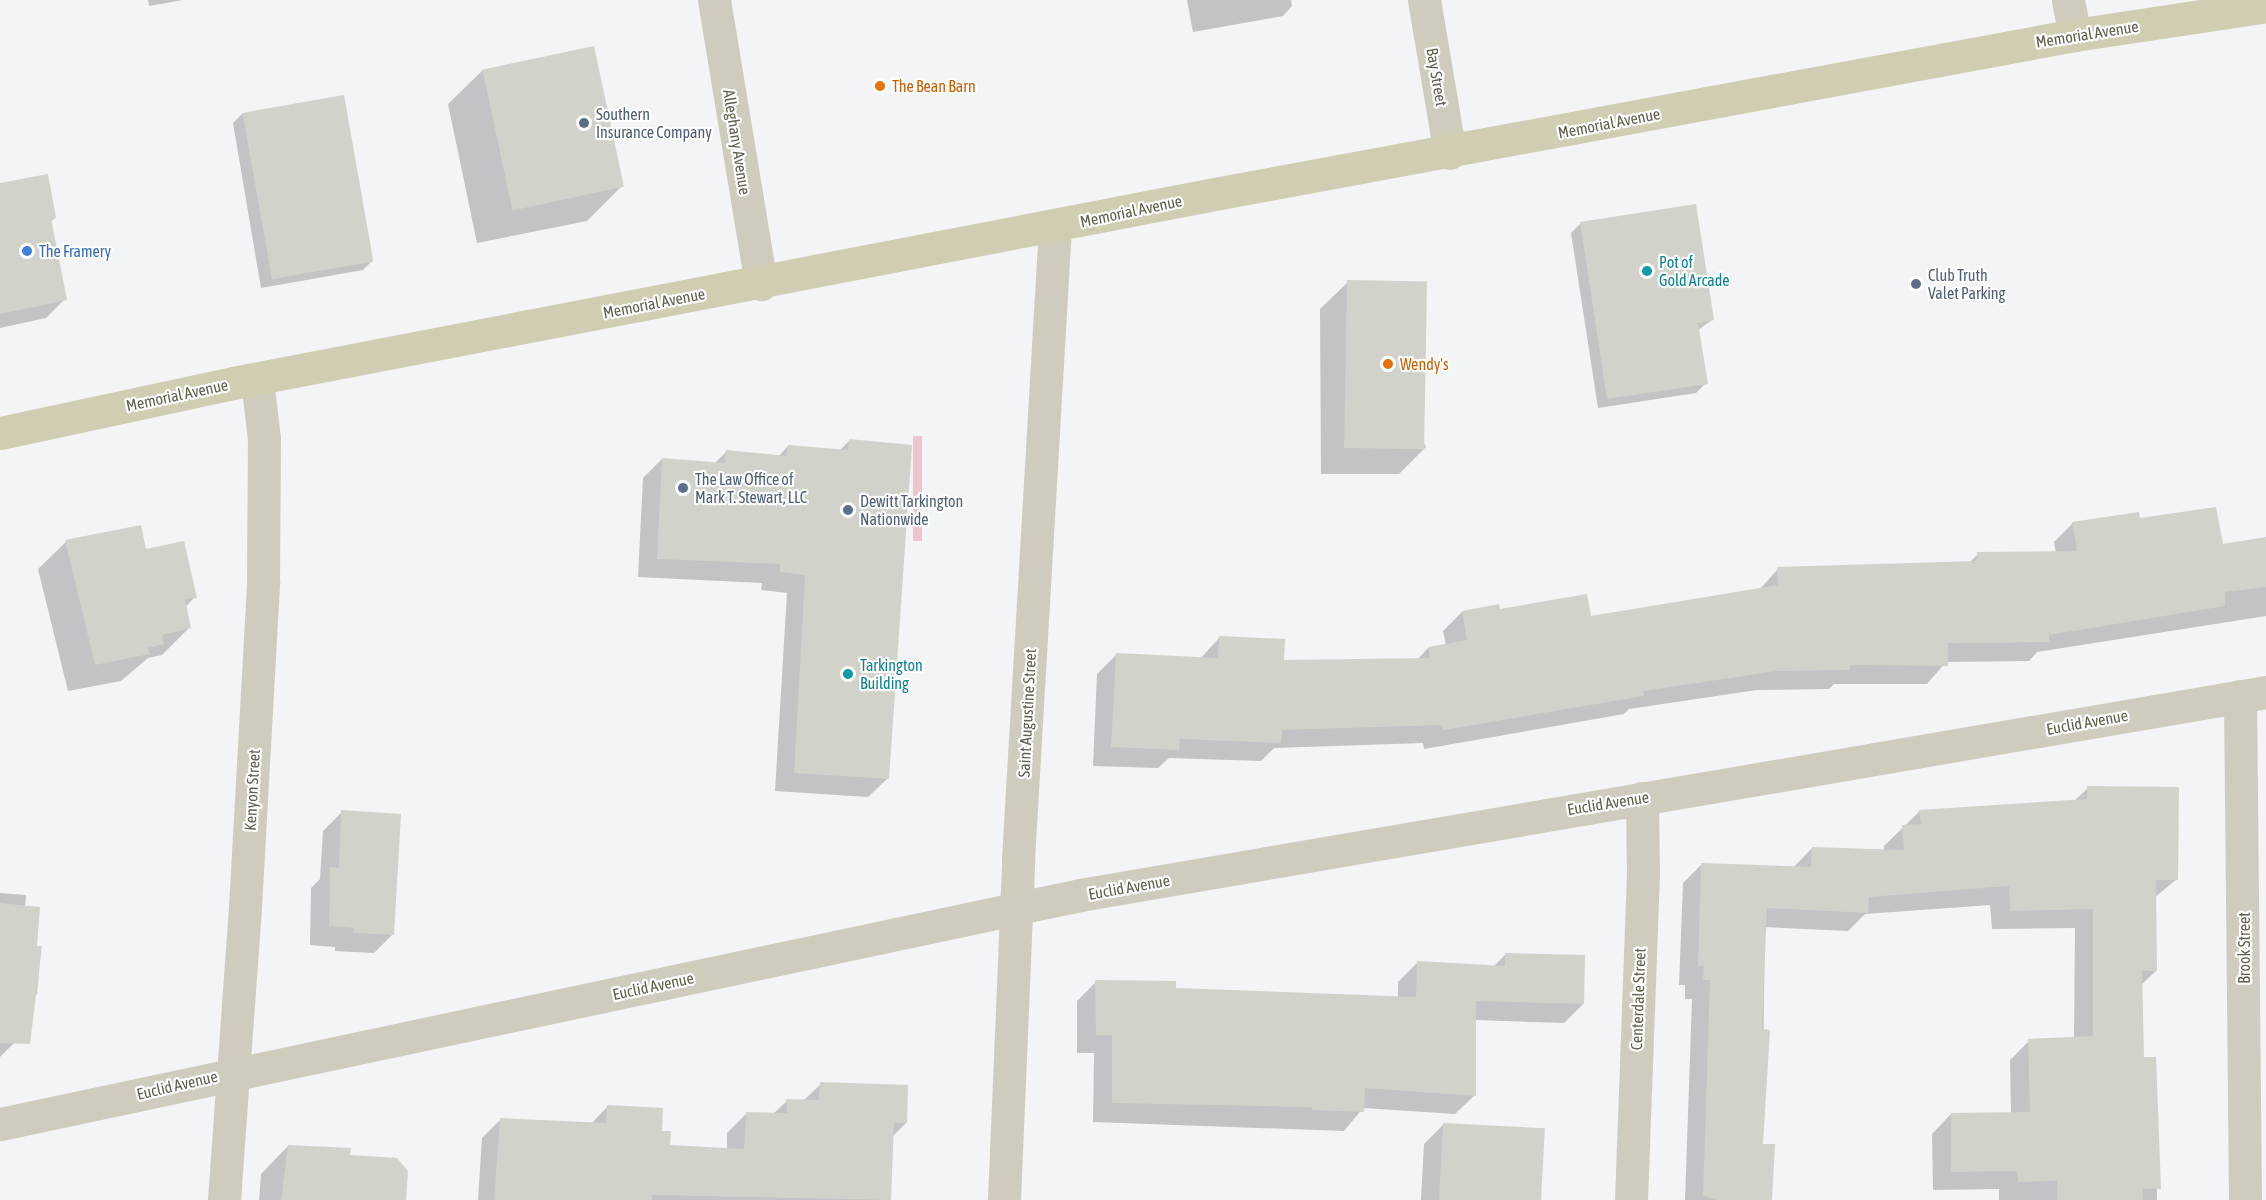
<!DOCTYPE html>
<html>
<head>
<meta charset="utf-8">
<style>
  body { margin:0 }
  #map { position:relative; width:2266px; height:1200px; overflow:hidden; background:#f2f4f5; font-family:"Asap Condensed",sans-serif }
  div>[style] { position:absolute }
  .green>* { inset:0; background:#f1c2cd; transform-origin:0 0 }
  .shadow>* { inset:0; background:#0003 }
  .building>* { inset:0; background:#d1d2c9; transform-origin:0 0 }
  .minor>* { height:33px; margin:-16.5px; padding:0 16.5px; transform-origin:16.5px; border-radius:16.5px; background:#cfccbd }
  .major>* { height:33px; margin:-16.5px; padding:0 16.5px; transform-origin:16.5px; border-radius:16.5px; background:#d1cdb2 }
  .dots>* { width:16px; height:16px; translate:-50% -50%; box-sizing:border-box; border:3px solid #fff; border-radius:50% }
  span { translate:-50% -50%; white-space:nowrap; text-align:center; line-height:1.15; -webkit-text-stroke:4.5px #fff; paint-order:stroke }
  .street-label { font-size:16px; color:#615d49 }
  .food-label { font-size:16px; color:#c56008 }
  .left { translate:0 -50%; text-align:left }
  .service-label { font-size:16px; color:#4e5e75 }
  .shop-label { font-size:16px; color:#366cbe }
  .culture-label { font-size:16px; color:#0d838f }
</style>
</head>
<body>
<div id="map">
  <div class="green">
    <div style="left:913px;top:436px;width:9px;height:105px"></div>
  </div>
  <div class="shadow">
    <div style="clip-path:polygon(148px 0,183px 0,149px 6px)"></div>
    <div style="clip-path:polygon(1187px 0,1291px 0,1292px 6px,1283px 16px,1193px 32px)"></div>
    <div style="clip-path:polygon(483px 70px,621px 187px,587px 221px,477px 243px,448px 104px)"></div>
    <div style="clip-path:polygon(243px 113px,372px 261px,363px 270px,261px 288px,233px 123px)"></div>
    <div style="clip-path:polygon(0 185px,55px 218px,50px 222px,65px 299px,46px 318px,0 328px)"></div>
    <div style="clip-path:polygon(1581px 223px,1712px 320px,1698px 330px,1706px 383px,1696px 393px,1598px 408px,1571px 233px)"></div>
    <div style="clip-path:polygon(1348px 282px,1426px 447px,1399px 474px,1321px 474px,1320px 309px)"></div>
    <div style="clip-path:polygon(849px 441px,888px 778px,868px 797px,775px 791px,787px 593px,761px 590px,762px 583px,638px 577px,643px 478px,662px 459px,715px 463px,726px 452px,778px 457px,788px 446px,839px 451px)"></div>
    <div style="clip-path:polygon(2138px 520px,2222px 546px,2266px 539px,2266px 616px,2037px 652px,2029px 661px,1946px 662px,1927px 684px,1834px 684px,1829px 689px,1757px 690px,1629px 709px,1624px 714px,1424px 749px,1423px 743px,1274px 748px,1261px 761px,1169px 758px,1158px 768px,1093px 766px,1097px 674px,1116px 655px,1200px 659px,1219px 638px,1283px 662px,1417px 660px,1428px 648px,1446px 645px,1443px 631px,1462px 612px,1589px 618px,1759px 590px,1778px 569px,1969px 563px,1978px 554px,2056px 553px,2054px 542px,2073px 523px)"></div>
    <div style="clip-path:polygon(66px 542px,195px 597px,185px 607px,189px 628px,162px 655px,148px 658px,121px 681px,68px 691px,38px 569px)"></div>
    <div style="clip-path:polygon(2088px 788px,2177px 879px,2154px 898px,2156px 971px,2141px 985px,2143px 1059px,2155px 1058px,2157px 1200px,1999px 1200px,1999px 1189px,1933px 1190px,1932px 1134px,1951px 1114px,2011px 1114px,2010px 1060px,2029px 1041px,2074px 1039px,2075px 928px,1992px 929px,1990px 905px,1865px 914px,1848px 931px,1765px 927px,1762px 1145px,1771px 1200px,1685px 1200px,1692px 999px,1685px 999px,1685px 985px,1679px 985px,1683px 883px,1702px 864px,1793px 868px,1812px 848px,1884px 851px,1884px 846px,1920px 811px,2074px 801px)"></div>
    <div style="clip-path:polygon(342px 812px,393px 934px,374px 953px,335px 951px,335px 947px,310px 945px,311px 888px,320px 879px,323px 831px)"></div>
    <div style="clip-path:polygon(0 893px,26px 895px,25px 907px,36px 947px,41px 948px,37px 994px,30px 1000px,28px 1029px,0 1057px)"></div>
    <div style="clip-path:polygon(1506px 954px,1583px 1004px,1564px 1023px,1475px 1020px,1475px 1095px,1455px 1114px,1363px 1108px,1344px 1131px,1093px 1122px,1094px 1053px,1077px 1053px,1077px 1001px,1096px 982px,1174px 990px,1398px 998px,1398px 982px,1417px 963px,1493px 967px)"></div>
    <div style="clip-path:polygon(821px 1084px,906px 1123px,892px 1137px,890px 1200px,478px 1200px,482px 1138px,501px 1119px,591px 1124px,608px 1106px,660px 1132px,668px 1147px,727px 1150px,727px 1133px,746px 1114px,773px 1114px,787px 1101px,803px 1101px)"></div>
    <div style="clip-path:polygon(1443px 1125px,1540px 1200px,1421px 1200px,1424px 1144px)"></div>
    <div style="clip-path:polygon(288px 1146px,348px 1157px,405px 1200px,259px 1200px,261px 1174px)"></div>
  </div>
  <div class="building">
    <div style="left:594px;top:46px;width:144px;height:114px;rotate:78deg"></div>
    <div style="left:344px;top:95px;width:169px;height:103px;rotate:80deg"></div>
    <div style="clip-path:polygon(48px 174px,56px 218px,51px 219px,67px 300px,0 314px,0 183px)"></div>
    <div style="clip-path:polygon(1696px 204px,1714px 320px,1698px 323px,1708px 384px,1607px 399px,1580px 222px)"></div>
    <div style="left:1347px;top:280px;width:80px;height:168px;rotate:1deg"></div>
    <div style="clip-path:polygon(849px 439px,912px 445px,889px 779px,794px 773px,805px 575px,780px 572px,780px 564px,657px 559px,662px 458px,725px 463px,726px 450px,786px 456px,788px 445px,848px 450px)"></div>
    <div style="clip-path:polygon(2216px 507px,2223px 544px,2266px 537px,2266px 587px,2225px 592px,2225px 606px,2049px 635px,2049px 642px,1948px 643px,1948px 666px,1850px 665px,1850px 670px,1777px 671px,1643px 691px,1644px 696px,1443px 730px,1442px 725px,1282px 730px,1281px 743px,1180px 739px,1179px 750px,1111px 747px,1116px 653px,1218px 658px,1219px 636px,1285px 639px,1284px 660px,1430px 658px,1428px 647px,1467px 640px,1462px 611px,1499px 604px,1500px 609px,1587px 594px,1591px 616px,1778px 585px,1777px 567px,1977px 561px,1977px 552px,2077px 551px,2072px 522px,2139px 512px,2140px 518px)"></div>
    <div style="clip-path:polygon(141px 525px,146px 549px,184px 541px,197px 598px,185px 599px,191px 628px,162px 635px,164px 644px,148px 648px,150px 654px,95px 665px,65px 540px)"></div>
    <div style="clip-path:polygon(2087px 786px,2179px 787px,2178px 880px,2156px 880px,2157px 971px,2142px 971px,2144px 1057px,2156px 1057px,2161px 1189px,2143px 1189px,2143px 1200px,2057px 1200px,2057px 1181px,2018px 1182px,2017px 1171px,1951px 1172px,1951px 1113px,2030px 1112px,2028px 1039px,2093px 1036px,2093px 909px,2010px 911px,2009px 886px,1869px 897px,1868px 913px,1767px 908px,1762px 1029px,1770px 1030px,1763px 1144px,1775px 1144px,1772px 1200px,1716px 1200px,1703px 1196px,1710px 980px,1703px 980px,1704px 966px,1698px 966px,1701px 863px,1811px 867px,1812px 847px,1904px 850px,1902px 825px,1921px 824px,1919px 810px,2087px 799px)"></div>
    <div style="clip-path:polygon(341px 810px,401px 814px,394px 935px,353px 933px,354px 928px,329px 926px,330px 867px,339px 868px)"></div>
    <div style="clip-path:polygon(0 903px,40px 907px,37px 946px,42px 946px,30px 1044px,0 1043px)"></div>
    <div style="clip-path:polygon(1505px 953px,1585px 955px,1584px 1004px,1476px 1001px,1476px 1096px,1365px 1088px,1364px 1112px,1312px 1110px,1312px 1107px,1112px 1103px,1112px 1035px,1096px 1035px,1095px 980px,1176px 981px,1176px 988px,1416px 997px,1417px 961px,1505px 966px)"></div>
    <div style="clip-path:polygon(820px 1082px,908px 1085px,907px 1123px,894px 1123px,891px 1200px,652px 1195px,652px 1200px,494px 1200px,500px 1118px,606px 1123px,607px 1105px,663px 1108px,662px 1131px,671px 1131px,670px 1145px,744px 1149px,746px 1112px,787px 1113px,786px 1099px,819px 1100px)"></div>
    <div style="left:1443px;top:1123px;width:102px;height:77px;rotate:3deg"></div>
    <div style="clip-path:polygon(288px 1145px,351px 1148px,350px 1155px,397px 1158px,408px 1171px,406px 1200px,281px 1200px)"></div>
  </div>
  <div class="minor">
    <div style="left:714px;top:0;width:288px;rotate:80.6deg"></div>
    <div style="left:1424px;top:0;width:155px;rotate:80.4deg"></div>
    <div style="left:2068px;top:0;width:36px;rotate:79deg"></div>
    <div style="left:2240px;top:696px;width:504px;rotate:89.43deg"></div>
    <div style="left:0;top:1124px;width:1104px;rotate:-11.97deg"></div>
    <div style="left:1080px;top:895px;width:1203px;rotate:-9.71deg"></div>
    <div style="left:224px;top:1200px;width:294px;rotate:-85.9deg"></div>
    <div style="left:245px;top:907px;width:327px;rotate:-86.8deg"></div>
    <div style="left:263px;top:580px;width:141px;rotate:-89.6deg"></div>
    <div style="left:264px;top:439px;width:60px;rotate:-96.7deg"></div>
    <div style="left:1004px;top:1200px;width:341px;rotate:-87.6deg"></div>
    <div style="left:1018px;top:859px;width:633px;rotate:-86.65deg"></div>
    <div style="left:1631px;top:1200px;width:326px;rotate:-87.9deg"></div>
    <div style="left:1643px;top:874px;width:76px;rotate:-90.8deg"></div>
  </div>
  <div class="major">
    <div style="left:0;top:433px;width:238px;rotate:-12.1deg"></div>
    <div style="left:233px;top:383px;width:1005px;rotate:-10.9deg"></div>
    <div style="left:1220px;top:193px;width:869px;rotate:-10.47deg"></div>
    <div style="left:2075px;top:35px;width:193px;rotate:-8.6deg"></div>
  </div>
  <div class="dots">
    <div style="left:880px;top:86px;background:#e8710a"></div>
    <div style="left:584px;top:123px;background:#5c6f8a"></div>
    <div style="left:27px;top:251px;background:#3f7fe0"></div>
    <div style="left:1647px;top:271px;background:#0f9aa8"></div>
    <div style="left:1916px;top:284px;background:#5c6f8a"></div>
    <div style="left:1388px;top:364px;background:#e8710a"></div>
    <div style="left:683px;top:488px;background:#5c6f8a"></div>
    <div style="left:848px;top:510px;background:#5c6f8a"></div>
    <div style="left:848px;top:674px;background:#0f9aa8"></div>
  </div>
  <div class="street-label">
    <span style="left:2087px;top:34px;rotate:-9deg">Memorial Avenue</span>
    <span style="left:1437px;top:77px;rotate:80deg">Bay Street</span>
    <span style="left:1609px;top:123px;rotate:-11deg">Memorial Avenue</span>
    <span style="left:737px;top:142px;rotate:81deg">Alleghany Avenue</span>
    <span style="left:1131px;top:211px;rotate:-12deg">Memorial Avenue</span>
    <span style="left:654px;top:303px;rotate:-11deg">Memorial Avenue</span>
    <span style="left:177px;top:395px;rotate:-12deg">Memorial Avenue</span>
    <span style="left:1027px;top:713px;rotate:-87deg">Saint Augustine Street</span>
    <span style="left:2087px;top:722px;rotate:-10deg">Euclid Avenue</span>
    <span style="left:252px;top:790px;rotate:-87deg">Kenyon Street</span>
    <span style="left:1608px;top:803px;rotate:-9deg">Euclid Avenue</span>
    <span style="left:1129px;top:887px;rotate:-10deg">Euclid Avenue</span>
    <span style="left:2244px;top:948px;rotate:-90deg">Brook Street</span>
    <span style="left:653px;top:986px;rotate:-12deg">Euclid Avenue</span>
    <span style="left:1638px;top:999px;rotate:-88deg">Centerdale Street</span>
    <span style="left:177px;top:1085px;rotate:-13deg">Euclid Avenue</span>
  </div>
  <div class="food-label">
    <span class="left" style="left:892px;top:86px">The Bean Barn</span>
    <span class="left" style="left:1400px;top:364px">Wendy's</span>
  </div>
  <div class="service-label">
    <span class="left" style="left:596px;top:123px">Southern<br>Insurance Company</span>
    <span class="left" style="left:1928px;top:284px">Club Truth<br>Valet Parking</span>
    <span class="left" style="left:695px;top:488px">The Law Office of<br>Mark T. Stewart, LLC</span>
    <span class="left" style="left:860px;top:510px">Dewitt Tarkington<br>Nationwide</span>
  </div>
  <div class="shop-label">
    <span class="left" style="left:39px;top:251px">The Framery</span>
  </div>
  <div class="culture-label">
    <span class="left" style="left:1659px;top:271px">Pot of<br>Gold Arcade</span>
    <span class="left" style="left:860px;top:674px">Tarkington<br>Building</span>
  </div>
</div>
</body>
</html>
